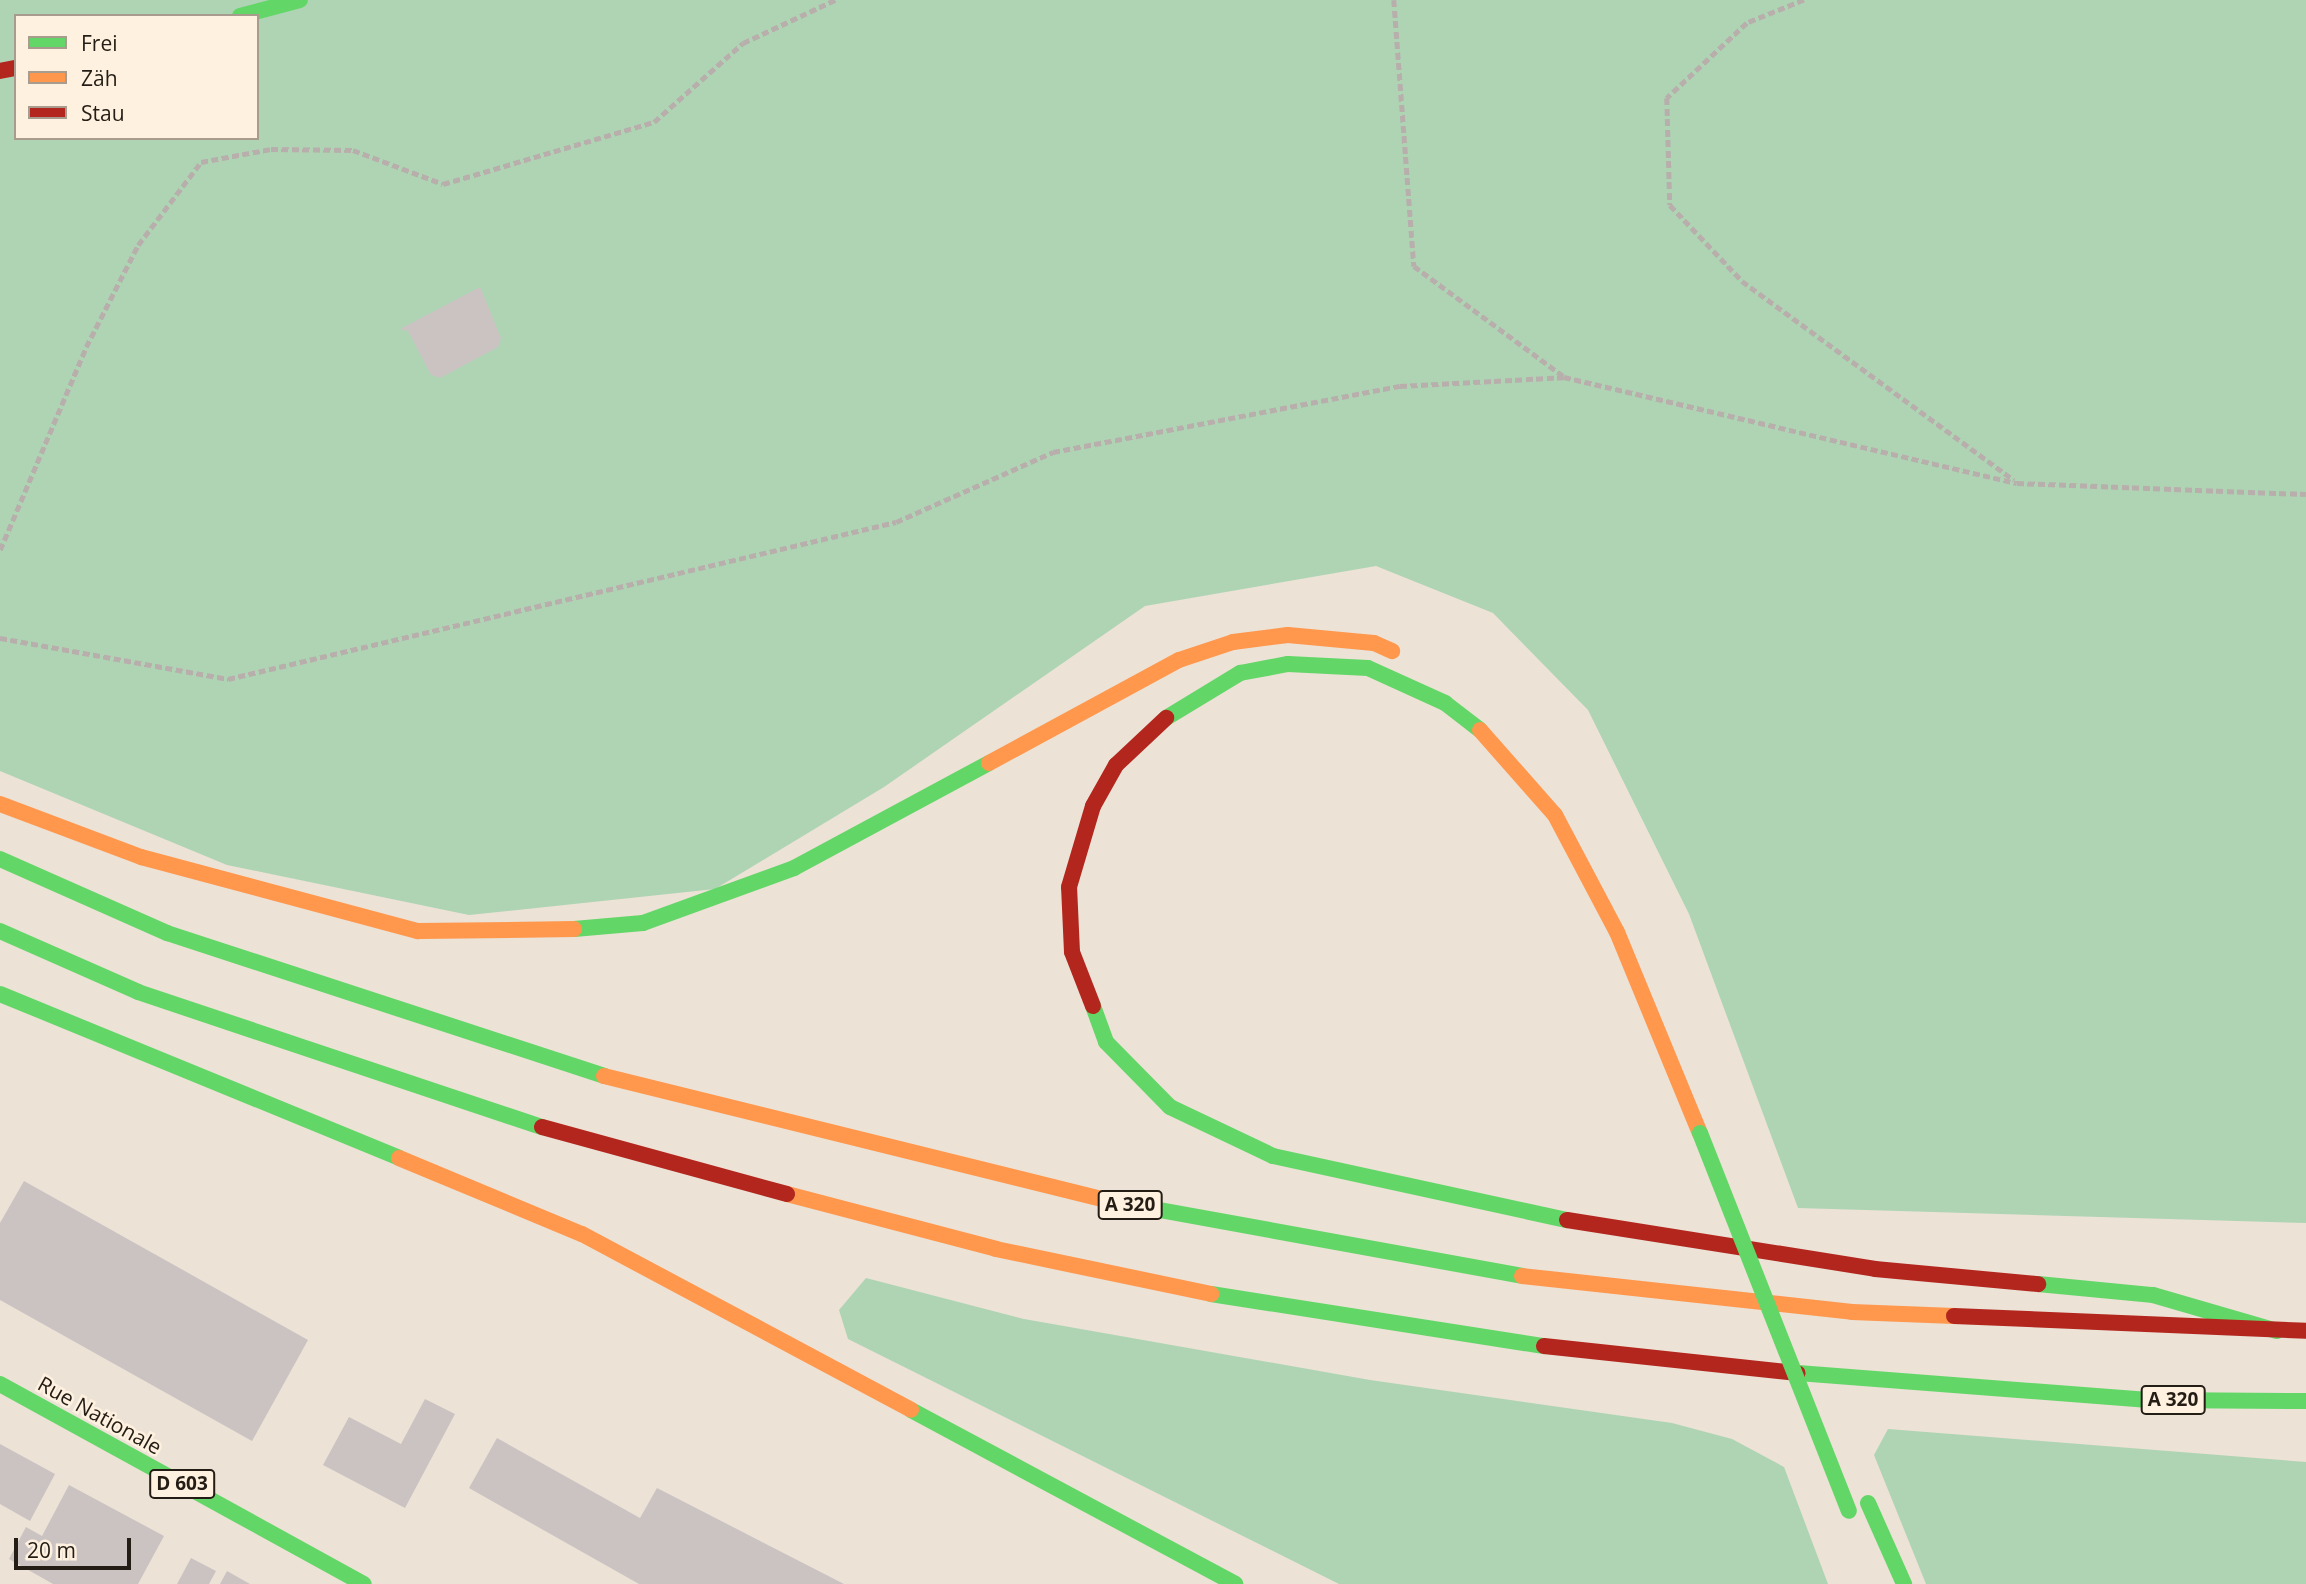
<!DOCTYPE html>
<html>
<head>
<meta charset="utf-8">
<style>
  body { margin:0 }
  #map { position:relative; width:2306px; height:1584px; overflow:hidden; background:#ece2d6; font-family:"Open Sans",sans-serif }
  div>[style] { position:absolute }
  .forest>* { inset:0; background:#aed4b4 }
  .building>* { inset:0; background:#cac3c2 }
  .path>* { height:4.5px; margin-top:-2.25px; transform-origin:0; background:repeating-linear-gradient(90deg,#b8aeac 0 7px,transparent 0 10.5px) }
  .fast>* { height:16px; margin:-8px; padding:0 8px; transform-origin:8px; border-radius:8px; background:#63d668 }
  .slow>* { height:16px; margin:-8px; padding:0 8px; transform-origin:8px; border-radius:8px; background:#ff974d }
  .jam>* { height:16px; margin:-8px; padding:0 8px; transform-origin:8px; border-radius:8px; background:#b3261e }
  .fast-bridge>* { height:16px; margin:-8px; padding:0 8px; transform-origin:8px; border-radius:8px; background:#63d668 }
  span { translate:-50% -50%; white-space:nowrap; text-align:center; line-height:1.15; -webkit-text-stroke:5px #fff1df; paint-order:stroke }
  .shield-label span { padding:2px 5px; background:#fff1df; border:2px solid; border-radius:5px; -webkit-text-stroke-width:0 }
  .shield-label { font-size:19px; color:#231d15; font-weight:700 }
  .street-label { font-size:21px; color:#231d15 }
  .legend { position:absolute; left:14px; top:14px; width:245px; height:126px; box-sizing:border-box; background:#fff1df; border:2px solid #a79c8e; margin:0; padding:9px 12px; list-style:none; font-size:21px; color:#231d15 }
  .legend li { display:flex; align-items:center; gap:14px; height:35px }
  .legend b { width:35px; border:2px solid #a79c8e }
  .scale { position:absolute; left:14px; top:1538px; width:117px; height:32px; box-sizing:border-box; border:4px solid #231d15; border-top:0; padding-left:9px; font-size:21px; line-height:24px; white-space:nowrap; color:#231d15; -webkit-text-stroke:5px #fff1df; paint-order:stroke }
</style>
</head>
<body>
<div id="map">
  <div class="forest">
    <div style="clip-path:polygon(evenodd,0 0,2306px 0,2306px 1223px,1798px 1208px,1689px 914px,1588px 710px,1493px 613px,1376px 566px,1145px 606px,884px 787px,715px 889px,469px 915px,227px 865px,0 771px,0 0,16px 16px,257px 16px,257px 138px,16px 138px,16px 16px)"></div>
    <div style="clip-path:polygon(866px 1278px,1024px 1319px,1370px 1380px,1672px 1423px,1732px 1439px,1784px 1467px,1828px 1584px,1339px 1584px,848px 1339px,839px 1310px)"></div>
    <div style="clip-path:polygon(1888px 1429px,2306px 1462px,2306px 1584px,1926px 1584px,1874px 1455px)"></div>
  </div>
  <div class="building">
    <div style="clip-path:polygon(480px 287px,501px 338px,498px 347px,440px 378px,431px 375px,408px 331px,400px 329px)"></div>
    <div style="clip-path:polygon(24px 1181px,308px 1340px,252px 1441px,0 1300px,0 1223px)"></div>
    <div style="clip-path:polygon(425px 1399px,455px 1414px,405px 1508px,323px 1465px,349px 1417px,401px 1444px)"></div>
    <div style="clip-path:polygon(497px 1438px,640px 1518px,657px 1488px,844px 1584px,639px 1584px,469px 1488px)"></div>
    <div style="clip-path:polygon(0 1444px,55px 1474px,30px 1521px,0 1504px)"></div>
    <div style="clip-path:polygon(69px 1485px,164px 1536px,138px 1584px,53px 1584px,9px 1559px,26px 1527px,42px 1536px)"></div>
    <div style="clip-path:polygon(191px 1558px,216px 1571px,209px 1584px,177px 1584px)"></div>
    <div style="clip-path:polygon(227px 1571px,250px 1584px,220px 1584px)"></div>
  </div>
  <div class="path">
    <div style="left:1394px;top:0;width:267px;rotate:85.7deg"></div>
    <div style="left:1414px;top:266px;width:185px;rotate:36.4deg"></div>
    <div style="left:1804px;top:0;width:61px;rotate:158deg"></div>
    <div style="left:1747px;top:23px;width:110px;rotate:136.8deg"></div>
    <div style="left:1667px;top:98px;width:107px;rotate:88.4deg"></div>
    <div style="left:1670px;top:205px;width:105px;rotate:46.5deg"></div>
    <div style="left:1742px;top:281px;width:337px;rotate:36.2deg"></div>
    <div style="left:0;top:550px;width:220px;rotate:-67deg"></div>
    <div style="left:86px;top:347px;width:114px;rotate:-63deg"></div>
    <div style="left:138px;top:245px;width:104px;rotate:-52.8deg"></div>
    <div style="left:201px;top:162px;width:71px;rotate:-10.5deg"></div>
    <div style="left:271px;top:149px;width:82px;rotate:0.7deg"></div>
    <div style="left:353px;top:150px;width:96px;rotate:20.7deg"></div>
    <div style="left:443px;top:184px;width:220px;rotate:-16.4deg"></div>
    <div style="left:654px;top:122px;width:119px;rotate:-41.6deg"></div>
    <div style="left:743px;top:43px;width:102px;rotate:-25.1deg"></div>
    <div style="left:0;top:638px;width:232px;rotate:10.2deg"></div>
    <div style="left:228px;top:679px;width:686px;rotate:-13.23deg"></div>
    <div style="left:896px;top:522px;width:172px;rotate:-24deg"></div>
    <div style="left:1053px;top:452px;width:353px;rotate:-10.8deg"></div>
    <div style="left:1400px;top:386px;width:164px;rotate:-3.1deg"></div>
    <div style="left:1564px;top:377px;width:465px;rotate:13.2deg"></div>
    <div style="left:2017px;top:483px;width:289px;rotate:2.2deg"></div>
  </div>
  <div class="fast">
    <div style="left:240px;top:16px;width:62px;rotate:-14.9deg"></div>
    <div style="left:1166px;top:718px;width:87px;rotate:-31.3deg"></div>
    <div style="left:1240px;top:673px;width:49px;rotate:-10.6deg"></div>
    <div style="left:1288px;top:664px;width:80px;rotate:2.9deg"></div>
    <div style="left:1368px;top:668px;width:85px;rotate:24.4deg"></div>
    <div style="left:1445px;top:703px;width:44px;rotate:37.6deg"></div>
    <div style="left:0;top:859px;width:183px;rotate:23.9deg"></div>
    <div style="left:167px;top:933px;width:460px;rotate:18.1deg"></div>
    <div style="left:574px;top:929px;width:69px;rotate:-5deg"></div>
    <div style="left:643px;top:923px;width:161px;rotate:-20deg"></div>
    <div style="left:794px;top:868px;width:221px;rotate:-28.3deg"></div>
    <div style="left:0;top:931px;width:151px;rotate:23.8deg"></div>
    <div style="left:138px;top:992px;width:426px;rotate:18.5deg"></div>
    <div style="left:0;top:994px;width:431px;rotate:22.3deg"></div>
    <div style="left:1093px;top:1006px;width:38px;rotate:70deg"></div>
    <div style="left:1106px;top:1042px;width:91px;rotate:45.4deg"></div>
    <div style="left:1170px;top:1107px;width:114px;rotate:25.4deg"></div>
    <div style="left:1273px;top:1156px;width:301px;rotate:12.3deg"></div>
    <div style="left:1110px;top:1201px;width:419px;rotate:10.3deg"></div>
    <div style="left:2038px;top:1284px;width:116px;rotate:5.5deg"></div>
    <div style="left:2153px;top:1295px;width:129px;rotate:16.2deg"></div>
    <div style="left:1211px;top:1294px;width:337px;rotate:8.9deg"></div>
    <div style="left:1798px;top:1373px;width:355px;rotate:4.4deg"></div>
    <div style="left:2152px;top:1400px;width:154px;rotate:0.4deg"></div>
    <div style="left:0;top:1384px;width:415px;rotate:28.8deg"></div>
    <div style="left:911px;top:1410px;width:368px;rotate:28.2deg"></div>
    <div style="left:1868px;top:1503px;width:89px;rotate:66deg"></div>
  </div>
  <div class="slow">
    <div style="left:1480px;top:730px;width:113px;rotate:48.6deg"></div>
    <div style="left:1555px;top:815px;width:132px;rotate:62.1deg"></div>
    <div style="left:1617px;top:932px;width:217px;rotate:67.6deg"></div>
    <div style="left:989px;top:763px;width:216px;rotate:-28.5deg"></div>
    <div style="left:1179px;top:660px;width:57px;rotate:-18.4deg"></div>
    <div style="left:1233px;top:642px;width:55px;rotate:-7.3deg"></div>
    <div style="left:1288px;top:635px;width:86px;rotate:5.3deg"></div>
    <div style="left:1374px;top:643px;width:20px;rotate:24deg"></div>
    <div style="left:0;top:804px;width:151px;rotate:20.6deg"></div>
    <div style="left:141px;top:857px;width:287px;rotate:15deg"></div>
    <div style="left:418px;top:931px;width:156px;rotate:-0.7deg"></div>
    <div style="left:604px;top:1076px;width:521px;rotate:13.88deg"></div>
    <div style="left:399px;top:1158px;width:198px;rotate:22.6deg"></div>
    <div style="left:582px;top:1234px;width:373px;rotate:28.1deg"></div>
    <div style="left:787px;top:1194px;width:216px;rotate:14.7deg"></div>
    <div style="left:996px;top:1249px;width:220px;rotate:11.8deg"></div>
    <div style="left:1522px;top:1276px;width:332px;rotate:6.2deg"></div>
    <div style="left:1852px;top:1312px;width:102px;rotate:2.2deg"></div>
  </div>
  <div class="jam">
    <div style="left:0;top:71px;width:16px;rotate:-11deg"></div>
    <div style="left:1093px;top:1006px;width:58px;rotate:-111.3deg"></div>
    <div style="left:1072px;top:952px;width:65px;rotate:-92.6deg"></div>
    <div style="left:1069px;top:887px;width:84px;rotate:-73.5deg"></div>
    <div style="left:1093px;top:806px;width:47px;rotate:-60.7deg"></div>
    <div style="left:1116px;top:765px;width:69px;rotate:-43.2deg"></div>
    <div style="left:542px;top:1127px;width:254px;rotate:15.3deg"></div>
    <div style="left:1567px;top:1220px;width:312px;rotate:9deg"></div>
    <div style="left:1875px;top:1269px;width:164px;rotate:5.3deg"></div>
    <div style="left:1954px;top:1316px;width:352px;rotate:2.4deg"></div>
    <div style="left:1544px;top:1346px;width:255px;rotate:6.1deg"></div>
  </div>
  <div class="fast-bridge">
    <div style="left:1700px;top:1133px;width:406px;rotate:68.5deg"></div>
  </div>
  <div class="shield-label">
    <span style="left:1130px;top:1205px">A 320</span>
    <span style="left:2173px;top:1400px">A 320</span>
    <span style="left:182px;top:1484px">D 603</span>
  </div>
  <div class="street-label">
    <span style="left:100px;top:1415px;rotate:29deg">Rue Nationale</span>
  </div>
  <ul class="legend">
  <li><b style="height:9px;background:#63d668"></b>Frei</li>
  <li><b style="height:9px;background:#ff974d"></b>Zäh</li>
  <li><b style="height:9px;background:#b3261e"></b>Stau</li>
  </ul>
  <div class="scale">20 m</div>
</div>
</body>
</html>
